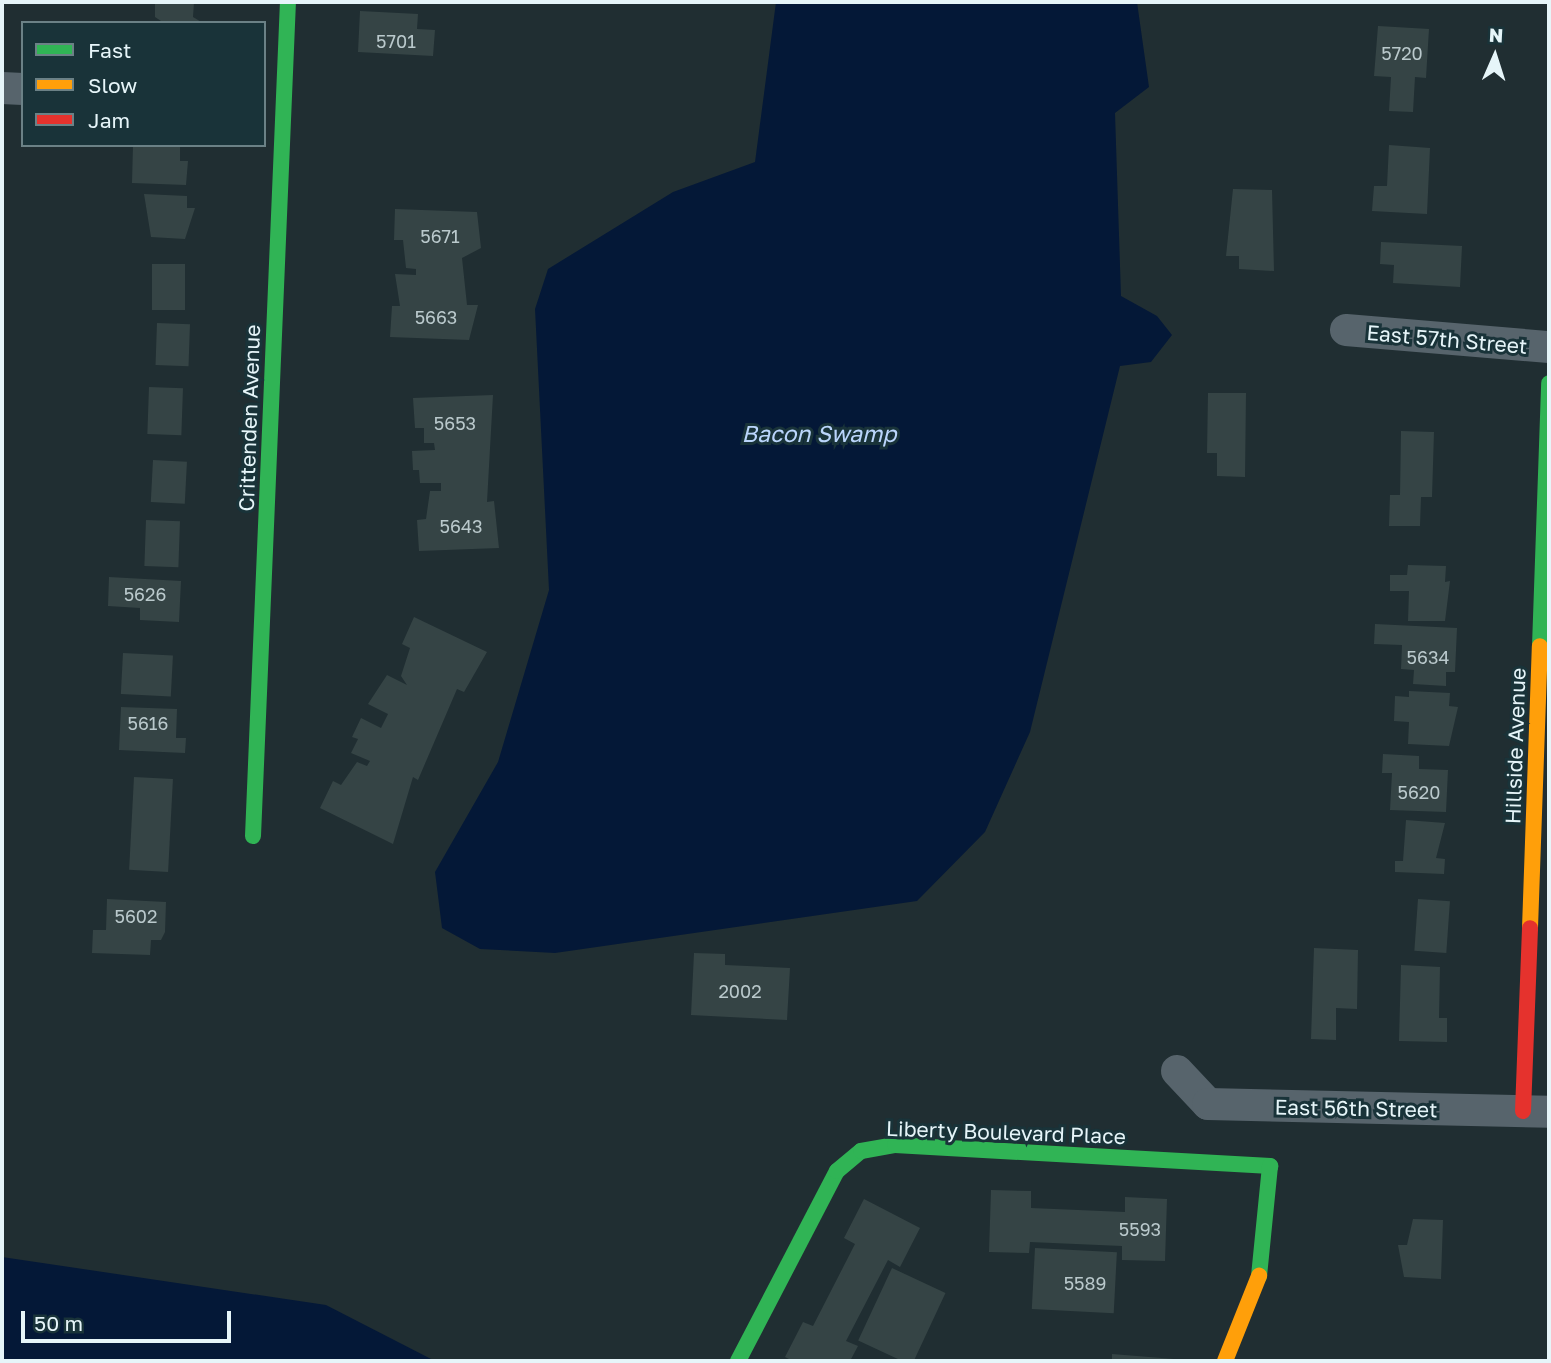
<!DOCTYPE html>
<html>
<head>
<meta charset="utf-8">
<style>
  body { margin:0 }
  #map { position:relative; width:1551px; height:1363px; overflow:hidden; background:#202e32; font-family:"Golos Text",sans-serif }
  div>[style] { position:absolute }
  .water>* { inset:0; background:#041837 }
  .building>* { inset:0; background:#354445; transform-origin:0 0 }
  .street>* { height:32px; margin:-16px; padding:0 16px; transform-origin:16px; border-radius:16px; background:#57646c }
  .fast>* { height:16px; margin:-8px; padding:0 8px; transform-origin:8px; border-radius:8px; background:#30b455 }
  .slow>* { height:16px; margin:-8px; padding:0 8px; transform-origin:8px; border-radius:8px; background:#ff9f0a }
  .jam>* { height:16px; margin:-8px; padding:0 8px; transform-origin:8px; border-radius:8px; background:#e5322d }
  span { translate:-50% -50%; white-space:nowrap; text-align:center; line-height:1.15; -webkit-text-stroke:6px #193339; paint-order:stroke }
  .number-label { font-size:18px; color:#bac9cc }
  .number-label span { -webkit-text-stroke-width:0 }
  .street-label { font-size:21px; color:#e6f5f9 }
  .water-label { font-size:23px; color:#bad5fb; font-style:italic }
  .frame { position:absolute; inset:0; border:4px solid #e6f5f9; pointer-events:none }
  .legend { position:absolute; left:21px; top:21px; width:245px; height:126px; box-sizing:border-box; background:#193339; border:2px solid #6b8186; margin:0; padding:9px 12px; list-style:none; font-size:21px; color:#e6f5f9 }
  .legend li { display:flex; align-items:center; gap:14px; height:35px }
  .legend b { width:35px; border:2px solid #6b8186 }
  .north { position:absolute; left:1460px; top:21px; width:70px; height:70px; -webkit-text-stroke:5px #193339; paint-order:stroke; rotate:3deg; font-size:19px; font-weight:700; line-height:28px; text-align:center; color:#e6f5f9 }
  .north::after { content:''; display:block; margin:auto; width:24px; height:32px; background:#e6f5f9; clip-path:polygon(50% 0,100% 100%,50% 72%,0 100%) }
  .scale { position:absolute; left:21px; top:1311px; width:210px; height:32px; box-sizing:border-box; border:4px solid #e6f5f9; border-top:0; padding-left:9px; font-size:21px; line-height:24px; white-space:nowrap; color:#e6f5f9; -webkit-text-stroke:5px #193339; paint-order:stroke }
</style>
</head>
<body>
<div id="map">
  <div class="water">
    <div style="clip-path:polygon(776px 2px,1137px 2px,1149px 87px,1115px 113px,1121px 296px,1157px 316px,1172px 335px,1151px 362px,1120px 366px,1030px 732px,985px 832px,917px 901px,555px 953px,480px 949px,442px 928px,435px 872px,498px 762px,549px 590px,535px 309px,548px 269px,673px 192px,755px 162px)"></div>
    <div style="clip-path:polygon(2px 1257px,326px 1305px,435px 1361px,2px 1361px)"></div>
  </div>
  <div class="building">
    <div style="clip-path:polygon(155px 2px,194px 2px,193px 17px,203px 23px,164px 23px,155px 17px)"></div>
    <div style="clip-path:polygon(360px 11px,418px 14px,417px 29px,435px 30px,433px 56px,358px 52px)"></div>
    <div style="clip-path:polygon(1378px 26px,1429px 29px,1426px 78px,1415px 77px,1413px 112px,1389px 111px,1391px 77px,1374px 76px)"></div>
    <div style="clip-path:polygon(133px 145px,180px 145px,180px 161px,188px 161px,186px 185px,132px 183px)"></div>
    <div style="clip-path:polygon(1389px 145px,1430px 148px,1427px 214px,1372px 211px,1374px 186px,1387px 186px)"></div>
    <div style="clip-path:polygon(1233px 189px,1272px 190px,1274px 271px,1239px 269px,1239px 256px,1226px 256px)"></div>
    <div style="clip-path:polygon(144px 194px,187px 196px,187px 208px,195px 208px,185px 239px,151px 237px)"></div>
    <div style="clip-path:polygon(395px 209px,477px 212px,481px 248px,462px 258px,467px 305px,478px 305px,469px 340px,390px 337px,392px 306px,400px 306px,395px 274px,416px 275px,416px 269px,406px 268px,403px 240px,394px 240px)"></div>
    <div style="clip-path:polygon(1381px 242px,1462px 246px,1460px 287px,1393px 283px,1394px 265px,1380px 264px)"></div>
    <div style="left:152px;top:264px;width:33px;height:46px"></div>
    <div style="left:157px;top:323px;width:33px;height:42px;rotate:2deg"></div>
    <div style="left:149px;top:387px;width:34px;height:47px;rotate:2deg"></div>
    <div style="clip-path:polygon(1208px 393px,1246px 393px,1245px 477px,1217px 476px,1217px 453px,1207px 453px)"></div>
    <div style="clip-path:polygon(493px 395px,487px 502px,494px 501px,499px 548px,419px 551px,417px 520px,426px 519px,430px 491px,441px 491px,441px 483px,420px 483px,419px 470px,413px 470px,412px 451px,435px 450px,434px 443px,424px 443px,424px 428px,415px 428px,413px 398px)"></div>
    <div style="clip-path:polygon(1401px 431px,1434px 432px,1432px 497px,1421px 497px,1420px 526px,1389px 526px,1390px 495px,1400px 495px)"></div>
    <div style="left:153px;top:460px;width:34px;height:42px;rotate:3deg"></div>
    <div style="left:146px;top:520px;width:34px;height:46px;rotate:2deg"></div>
    <div style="clip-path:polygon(1408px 565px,1446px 566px,1445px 582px,1450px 581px,1445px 621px,1408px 621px,1409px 591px,1390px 591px,1390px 575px,1407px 575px)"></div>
    <div style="clip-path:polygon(109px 577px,181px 581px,179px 622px,140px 620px,140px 608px,108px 606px)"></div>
    <div style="clip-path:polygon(414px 617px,487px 652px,464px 692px,457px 689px,418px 780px,413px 777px,393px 844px,320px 808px,333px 781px,341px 785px,357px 762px,367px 766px,370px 761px,351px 753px,358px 739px,352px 737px,361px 718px,381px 728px,388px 714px,368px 704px,387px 675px,407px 685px,401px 676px,410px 648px,402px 644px)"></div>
    <div style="clip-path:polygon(1375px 624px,1457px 628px,1455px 672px,1446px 672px,1446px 686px,1413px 684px,1414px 670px,1401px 669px,1402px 645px,1374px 644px)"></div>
    <div style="left:123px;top:653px;width:50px;height:41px;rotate:3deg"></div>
    <div style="clip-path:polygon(1409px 691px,1450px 693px,1449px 706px,1458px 707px,1449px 746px,1408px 744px,1409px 722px,1394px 721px,1395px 696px,1409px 697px)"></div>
    <div style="clip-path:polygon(121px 707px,177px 709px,176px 738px,186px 738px,185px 753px,119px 750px)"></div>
    <div style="clip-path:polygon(1383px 754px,1419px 756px,1419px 769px,1448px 770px,1446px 812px,1390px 810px,1392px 773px,1382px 773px)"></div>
    <div style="left:134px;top:777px;width:39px;height:93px;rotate:3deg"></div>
    <div style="clip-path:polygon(1406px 820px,1445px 823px,1436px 858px,1445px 859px,1444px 874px,1395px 872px,1395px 861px,1403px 861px)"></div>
    <div style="clip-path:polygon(107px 899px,166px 902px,165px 932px,161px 940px,151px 940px,150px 955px,92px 953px,93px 930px,106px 930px)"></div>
    <div style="left:1418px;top:899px;width:32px;height:52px;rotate:4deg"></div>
    <div style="clip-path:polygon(1314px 948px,1358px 950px,1357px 1009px,1336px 1008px,1336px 1040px,1311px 1039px)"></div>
    <div style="clip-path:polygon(694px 953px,725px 954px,725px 965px,790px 968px,787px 1020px,691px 1015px)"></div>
    <div style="clip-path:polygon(1401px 965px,1440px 967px,1439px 1018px,1447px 1018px,1447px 1042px,1399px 1041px)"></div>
    <div style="clip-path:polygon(991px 1190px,1031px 1191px,1031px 1208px,1125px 1212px,1125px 1197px,1167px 1199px,1165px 1261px,1122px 1260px,1122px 1246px,1030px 1242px,1029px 1253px,989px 1252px)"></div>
    <div style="clip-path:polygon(864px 1199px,920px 1228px,900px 1267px,888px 1260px,846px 1341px,858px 1346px,850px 1361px,793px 1361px,785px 1357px,803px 1322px,813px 1326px,855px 1244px,844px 1238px)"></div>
    <div style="clip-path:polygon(1413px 1219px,1443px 1220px,1441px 1279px,1404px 1277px,1398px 1245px,1407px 1245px)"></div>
    <div style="left:1035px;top:1248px;width:82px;height:61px;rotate:3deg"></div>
    <div style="left:892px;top:1268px;width:59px;height:80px;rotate:25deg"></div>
    <div style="clip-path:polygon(1112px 1354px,1174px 1359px,1174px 1361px,1112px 1361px)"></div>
  </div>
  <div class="street">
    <div style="left:2px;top:88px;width:21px;rotate:3deg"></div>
    <div style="left:1346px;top:330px;width:204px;rotate:4.8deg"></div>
    <div style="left:1177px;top:1071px;width:45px;rotate:46.8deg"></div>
    <div style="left:1208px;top:1104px;width:341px;rotate:1.3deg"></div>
  </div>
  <div class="fast">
    <div style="left:1540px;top:646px;width:263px;rotate:-88deg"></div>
    <div style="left:253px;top:836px;width:835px;rotate:-87.6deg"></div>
    <div style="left:738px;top:1361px;width:214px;rotate:-62.5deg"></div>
    <div style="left:837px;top:1171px;width:31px;rotate:-40deg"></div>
    <div style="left:861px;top:1151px;width:35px;rotate:-10deg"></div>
    <div style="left:895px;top:1145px;width:376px;rotate:3.2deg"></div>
    <div style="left:1270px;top:1166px;width:111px;rotate:95.7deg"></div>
  </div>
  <div class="slow">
    <div style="left:1530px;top:928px;width:282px;rotate:-88deg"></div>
    <div style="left:1225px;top:1361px;width:92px;rotate:-68.2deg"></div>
  </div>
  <div class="jam">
    <div style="left:1523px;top:1111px;width:183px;rotate:-87.8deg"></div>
  </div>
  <div class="number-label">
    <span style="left:396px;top:41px">5701</span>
    <span style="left:1402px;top:53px">5720</span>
    <span style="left:440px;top:236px">5671</span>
    <span style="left:436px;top:317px">5663</span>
    <span style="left:455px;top:423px">5653</span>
    <span style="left:461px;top:526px">5643</span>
    <span style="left:145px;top:594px">5626</span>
    <span style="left:1428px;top:657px">5634</span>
    <span style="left:148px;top:723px">5616</span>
    <span style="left:1419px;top:792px">5620</span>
    <span style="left:136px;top:916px">5602</span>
    <span style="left:740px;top:991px">2002</span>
    <span style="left:1140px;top:1229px">5593</span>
    <span style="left:1085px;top:1283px">5589</span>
  </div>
  <div class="street-label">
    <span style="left:1447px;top:339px;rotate:5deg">East 57th Street</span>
    <span style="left:249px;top:418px;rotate:-88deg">Crittenden Avenue</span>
    <span style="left:1515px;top:746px;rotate:-88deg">Hillside Avenue</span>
    <span style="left:1356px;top:1108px;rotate:1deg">East 56th Street</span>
    <span style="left:1006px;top:1132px;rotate:2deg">Liberty Boulevard Place</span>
  </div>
  <div class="water-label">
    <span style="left:819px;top:433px">Bacon Swamp</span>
  </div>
  <div class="frame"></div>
  <ul class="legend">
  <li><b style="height:9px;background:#30b455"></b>Fast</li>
  <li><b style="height:9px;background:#ff9f0a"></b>Slow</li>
  <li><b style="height:9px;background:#e5322d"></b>Jam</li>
  </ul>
  <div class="north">N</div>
  <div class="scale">50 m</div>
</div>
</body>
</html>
